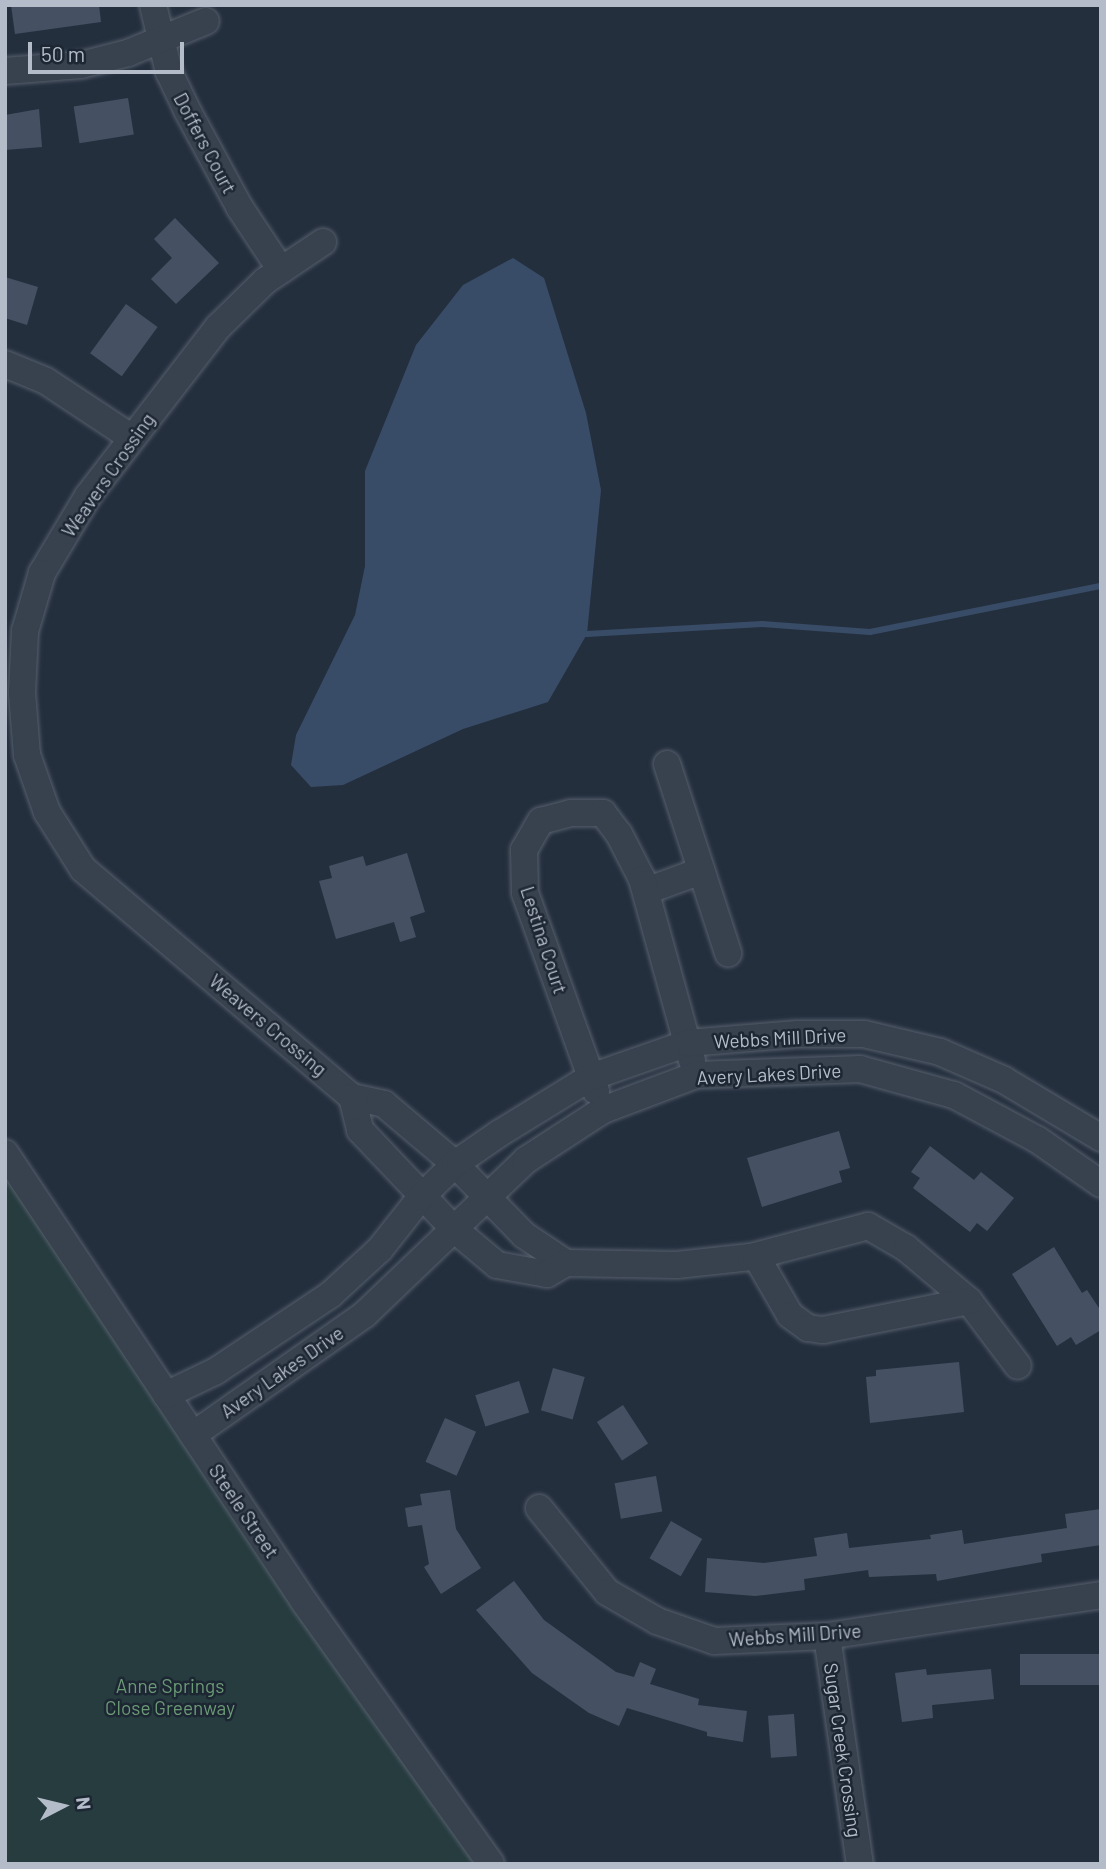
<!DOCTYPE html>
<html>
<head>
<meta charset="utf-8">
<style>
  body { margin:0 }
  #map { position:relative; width:1106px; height:1869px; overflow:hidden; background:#242f3e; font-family:Barlow,sans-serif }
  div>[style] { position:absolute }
  .green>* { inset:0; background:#263c3f }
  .water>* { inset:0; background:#394c67 }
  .stream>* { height:6px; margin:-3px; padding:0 3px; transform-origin:3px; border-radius:3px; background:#394c67 }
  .building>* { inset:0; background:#455162; transform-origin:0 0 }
  .roads { filter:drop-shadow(0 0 2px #565f6c) drop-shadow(0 0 2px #565f6c) }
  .minor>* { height:26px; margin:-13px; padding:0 13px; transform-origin:13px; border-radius:13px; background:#38414e }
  span { translate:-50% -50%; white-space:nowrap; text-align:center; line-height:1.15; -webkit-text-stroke:5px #1d2633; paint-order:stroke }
  .street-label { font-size:19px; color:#b4bcc9 }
  .park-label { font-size:19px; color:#6b9a76 }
  .frame { position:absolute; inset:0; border:7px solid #b4bcc9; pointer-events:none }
  .north { position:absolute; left:28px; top:1771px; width:70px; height:70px; -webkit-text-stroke:5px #1d2633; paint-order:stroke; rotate:83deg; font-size:19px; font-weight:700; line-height:28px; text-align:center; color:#b4bcc9 }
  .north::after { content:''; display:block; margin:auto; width:24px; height:32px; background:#b4bcc9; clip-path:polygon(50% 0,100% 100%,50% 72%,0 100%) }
  .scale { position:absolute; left:28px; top:42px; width:156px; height:32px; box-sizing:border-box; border:4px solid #b4bcc9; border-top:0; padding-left:9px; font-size:21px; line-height:24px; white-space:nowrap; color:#b4bcc9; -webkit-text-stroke:5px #1d2633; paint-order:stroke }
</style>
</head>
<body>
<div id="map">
  <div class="green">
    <div style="clip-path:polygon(5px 1153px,491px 1864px,5px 1864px)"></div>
  </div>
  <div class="water">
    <div style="clip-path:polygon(513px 258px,544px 278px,586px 413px,601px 490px,587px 634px,548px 702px,463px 729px,343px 785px,311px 787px,291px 765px,296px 735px,355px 615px,365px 566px,365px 471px,416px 345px,463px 285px)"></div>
  </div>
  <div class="stream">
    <div style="left:587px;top:634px;width:175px;rotate:-3.3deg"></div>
    <div style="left:762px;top:624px;width:108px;rotate:4.2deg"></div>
    <div style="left:870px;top:632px;width:236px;rotate:-11.3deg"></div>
  </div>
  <div class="building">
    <div style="clip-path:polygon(11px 5px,99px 5px,101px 22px,15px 34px)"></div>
    <div style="left:128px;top:98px;width:37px;height:55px;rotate:81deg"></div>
    <div style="clip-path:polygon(39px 109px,42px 147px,5px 150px,5px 115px)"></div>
    <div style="clip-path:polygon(175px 218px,219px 263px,176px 304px,151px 279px,172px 258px,154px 239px)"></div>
    <div style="clip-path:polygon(5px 277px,38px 287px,27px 325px,5px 318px)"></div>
    <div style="left:126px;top:304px;width:39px;height:61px;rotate:36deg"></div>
    <div style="clip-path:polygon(407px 853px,425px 912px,410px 917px,416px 937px,400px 942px,394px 922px,336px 939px,319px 881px,332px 878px,329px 866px,363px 856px,366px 866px)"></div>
    <div style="clip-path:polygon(839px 1131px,850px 1168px,839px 1171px,842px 1182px,762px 1207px,747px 1158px)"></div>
    <div style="clip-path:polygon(930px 1146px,974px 1180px,981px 1172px,1014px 1198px,987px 1231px,977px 1223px,970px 1232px,913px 1188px,920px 1178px,911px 1172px)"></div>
    <div style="clip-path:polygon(1054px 1247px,1082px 1293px,1087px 1290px,1101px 1311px,1101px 1330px,1076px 1345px,1071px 1337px,1057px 1346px,1012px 1274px)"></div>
    <div style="clip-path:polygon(959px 1362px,964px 1412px,870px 1423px,866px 1377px,876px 1376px,876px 1370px)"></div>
    <div style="left:553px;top:1368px;width:33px;height:44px;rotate:16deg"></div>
    <div style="left:519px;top:1381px;width:33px;height:46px;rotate:72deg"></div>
    <div style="left:623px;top:1405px;width:46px;height:31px;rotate:57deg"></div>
    <div style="left:445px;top:1418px;width:34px;height:48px;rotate:24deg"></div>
    <div style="left:656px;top:1476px;width:36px;height:42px;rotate:80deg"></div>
    <div style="clip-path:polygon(450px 1490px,456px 1529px,481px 1568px,441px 1594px,424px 1567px,429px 1564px,422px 1525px,408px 1527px,405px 1508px,422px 1505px,420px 1494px)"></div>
    <div style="clip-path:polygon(1101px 1509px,1101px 1545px,1041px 1554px,1042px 1562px,937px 1581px,936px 1574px,869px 1577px,868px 1570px,804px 1579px,805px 1590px,755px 1596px,705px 1592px,707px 1558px,764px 1563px,817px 1556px,814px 1538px,847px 1533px,849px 1548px,931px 1539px,930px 1535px,962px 1530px,964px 1544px,1067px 1528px,1065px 1514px)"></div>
    <div style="left:671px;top:1521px;width:36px;height:43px;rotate:30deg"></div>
    <div style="clip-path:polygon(514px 1581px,544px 1620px,616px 1672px,634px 1677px,640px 1662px,656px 1669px,650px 1684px,699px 1699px,698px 1705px,747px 1711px,743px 1742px,707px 1736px,707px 1732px,627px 1708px,619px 1726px,589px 1713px,532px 1673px,476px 1610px)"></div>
    <div style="left:1101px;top:1654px;width:31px;height:81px;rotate:90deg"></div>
    <div style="clip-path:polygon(926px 1669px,927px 1675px,991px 1669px,994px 1699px,932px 1705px,933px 1718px,902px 1722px,895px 1673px)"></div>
    <div style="left:794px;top:1714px;width:42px;height:26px;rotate:86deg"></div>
  </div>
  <div class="roads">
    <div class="minor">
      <div style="left:153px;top:5px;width:69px;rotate:76.6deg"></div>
      <div style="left:169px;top:72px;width:44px;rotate:64.6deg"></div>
      <div style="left:188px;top:112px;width:109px;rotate:61.6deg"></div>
      <div style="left:240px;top:208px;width:74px;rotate:56.5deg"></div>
      <div style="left:5px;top:71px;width:76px;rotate:-4.5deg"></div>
      <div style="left:81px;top:65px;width:49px;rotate:-14.3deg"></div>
      <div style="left:128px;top:53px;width:84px;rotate:-22.3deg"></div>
      <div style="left:323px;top:242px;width:70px;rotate:146.1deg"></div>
      <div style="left:265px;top:281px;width:66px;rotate:135.6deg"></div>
      <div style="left:218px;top:327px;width:213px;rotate:127.6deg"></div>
      <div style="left:88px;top:496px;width:90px;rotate:120.9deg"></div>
      <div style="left:42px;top:573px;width:60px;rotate:106.3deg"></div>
      <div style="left:25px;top:631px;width:62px;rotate:92.8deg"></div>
      <div style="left:22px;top:693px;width:62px;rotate:85.4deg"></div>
      <div style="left:27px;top:755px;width:60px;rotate:70.7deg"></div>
      <div style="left:47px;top:812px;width:67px;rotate:57.7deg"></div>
      <div style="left:83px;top:869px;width:353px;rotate:40.3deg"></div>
      <div style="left:352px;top:1097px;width:33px;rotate:12deg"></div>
      <div style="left:384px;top:1104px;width:93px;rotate:40.2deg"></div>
      <div style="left:455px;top:1164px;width:99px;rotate:45.8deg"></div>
      <div style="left:524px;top:1235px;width:50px;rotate:33.7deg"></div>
      <div style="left:566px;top:1263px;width:111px;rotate:1deg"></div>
      <div style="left:677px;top:1265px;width:74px;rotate:-6.2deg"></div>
      <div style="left:751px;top:1257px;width:121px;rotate:-14.8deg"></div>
      <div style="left:868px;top:1226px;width:44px;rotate:30.1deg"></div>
      <div style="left:906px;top:1248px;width:82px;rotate:40.1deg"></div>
      <div style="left:969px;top:1301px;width:81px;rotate:53deg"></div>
      <div style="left:5px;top:364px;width:44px;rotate:22.5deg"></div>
      <div style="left:46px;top:381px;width:103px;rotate:33.5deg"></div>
      <div style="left:667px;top:764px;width:199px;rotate:72.1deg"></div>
      <div style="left:646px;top:891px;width:59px;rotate:-20deg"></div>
      <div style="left:596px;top:1091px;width:210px;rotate:-109.7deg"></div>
      <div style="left:525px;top:893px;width:43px;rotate:-91.3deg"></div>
      <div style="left:524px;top:850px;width:34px;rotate:-60deg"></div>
      <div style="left:541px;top:821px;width:31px;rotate:-15deg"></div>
      <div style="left:571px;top:813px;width:32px"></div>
      <div style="left:603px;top:813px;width:26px;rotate:53deg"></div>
      <div style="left:619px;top:834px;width:51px;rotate:62.9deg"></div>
      <div style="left:642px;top:879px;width:188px;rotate:74.6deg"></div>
      <div style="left:352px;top:1097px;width:34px;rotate:76deg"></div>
      <div style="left:360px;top:1130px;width:137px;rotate:46.5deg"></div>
      <div style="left:454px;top:1229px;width:56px;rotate:39.9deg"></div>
      <div style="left:497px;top:1265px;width:51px;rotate:10.2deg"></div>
      <div style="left:547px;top:1274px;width:22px;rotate:-30deg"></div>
      <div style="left:5px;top:1153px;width:541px;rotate:56.31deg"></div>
      <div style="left:305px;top:1603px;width:320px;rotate:54.5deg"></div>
      <div style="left:756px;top:1256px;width:68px;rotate:60deg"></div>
      <div style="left:790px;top:1315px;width:22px;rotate:36deg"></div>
      <div style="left:808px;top:1328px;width:15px;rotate:8deg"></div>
      <div style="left:823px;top:1330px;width:149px;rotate:-11.2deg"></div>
      <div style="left:166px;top:1395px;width:55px;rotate:-25.6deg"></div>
      <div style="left:216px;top:1371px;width:137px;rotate:-33.7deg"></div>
      <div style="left:330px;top:1295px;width:68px;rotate:-42.6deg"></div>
      <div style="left:380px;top:1249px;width:66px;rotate:-51.7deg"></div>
      <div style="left:421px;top:1197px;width:47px;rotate:-44.1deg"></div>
      <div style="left:455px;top:1164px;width:55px;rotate:-34.6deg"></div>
      <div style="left:500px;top:1133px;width:107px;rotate:-31.6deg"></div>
      <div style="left:591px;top:1077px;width:103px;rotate:-19.3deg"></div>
      <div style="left:688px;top:1043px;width:110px;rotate:-4.7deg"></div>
      <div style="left:798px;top:1034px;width:66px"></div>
      <div style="left:864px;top:1034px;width:78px;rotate:13.3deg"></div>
      <div style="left:940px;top:1052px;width:70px;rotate:23.6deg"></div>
      <div style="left:1004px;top:1080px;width:113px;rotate:30.9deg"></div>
      <div style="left:193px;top:1435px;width:210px;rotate:-35.1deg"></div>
      <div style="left:365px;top:1314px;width:223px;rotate:-43.7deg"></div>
      <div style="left:526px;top:1160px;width:92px;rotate:-33deg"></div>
      <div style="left:603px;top:1110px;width:99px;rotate:-20.6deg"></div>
      <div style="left:696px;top:1075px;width:164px;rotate:-2.1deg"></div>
      <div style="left:860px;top:1069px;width:98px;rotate:15.5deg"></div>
      <div style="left:954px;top:1095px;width:95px;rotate:28.2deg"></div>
      <div style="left:1038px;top:1140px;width:77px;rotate:34.9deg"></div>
      <div style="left:539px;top:1508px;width:108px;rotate:51deg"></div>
      <div style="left:607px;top:1592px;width:58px;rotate:30.1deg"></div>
      <div style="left:657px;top:1621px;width:60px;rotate:19.3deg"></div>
      <div style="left:714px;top:1641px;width:113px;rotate:-2.5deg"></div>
      <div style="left:827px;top:1636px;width:277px;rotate:-8.5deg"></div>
      <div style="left:827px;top:1636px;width:230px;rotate:81.8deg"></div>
    </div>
  </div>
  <div class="street-label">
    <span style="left:205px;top:143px;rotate:62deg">Doffers Court</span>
    <span style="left:108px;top:475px;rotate:-55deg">Weavers Crossing</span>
    <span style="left:544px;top:940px;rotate:72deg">Lestina Court</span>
    <span style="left:268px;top:1025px;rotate:40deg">Weavers Crossing</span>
    <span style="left:780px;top:1038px;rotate:-3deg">Webbs Mill Drive</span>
    <span style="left:769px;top:1074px;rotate:-3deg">Avery Lakes Drive</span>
    <span style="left:282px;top:1372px;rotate:-35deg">Avery Lakes Drive</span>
    <span style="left:244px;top:1511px;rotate:56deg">Steele Street</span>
    <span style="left:795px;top:1635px;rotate:-4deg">Webbs Mill Drive</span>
    <span style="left:843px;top:1750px;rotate:82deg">Sugar Creek Crossing</span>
  </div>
  <div class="park-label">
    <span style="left:170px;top:1697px">Anne Springs<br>Close Greenway</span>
  </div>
  <div class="frame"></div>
  <div class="north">N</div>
  <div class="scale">50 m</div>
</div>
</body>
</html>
